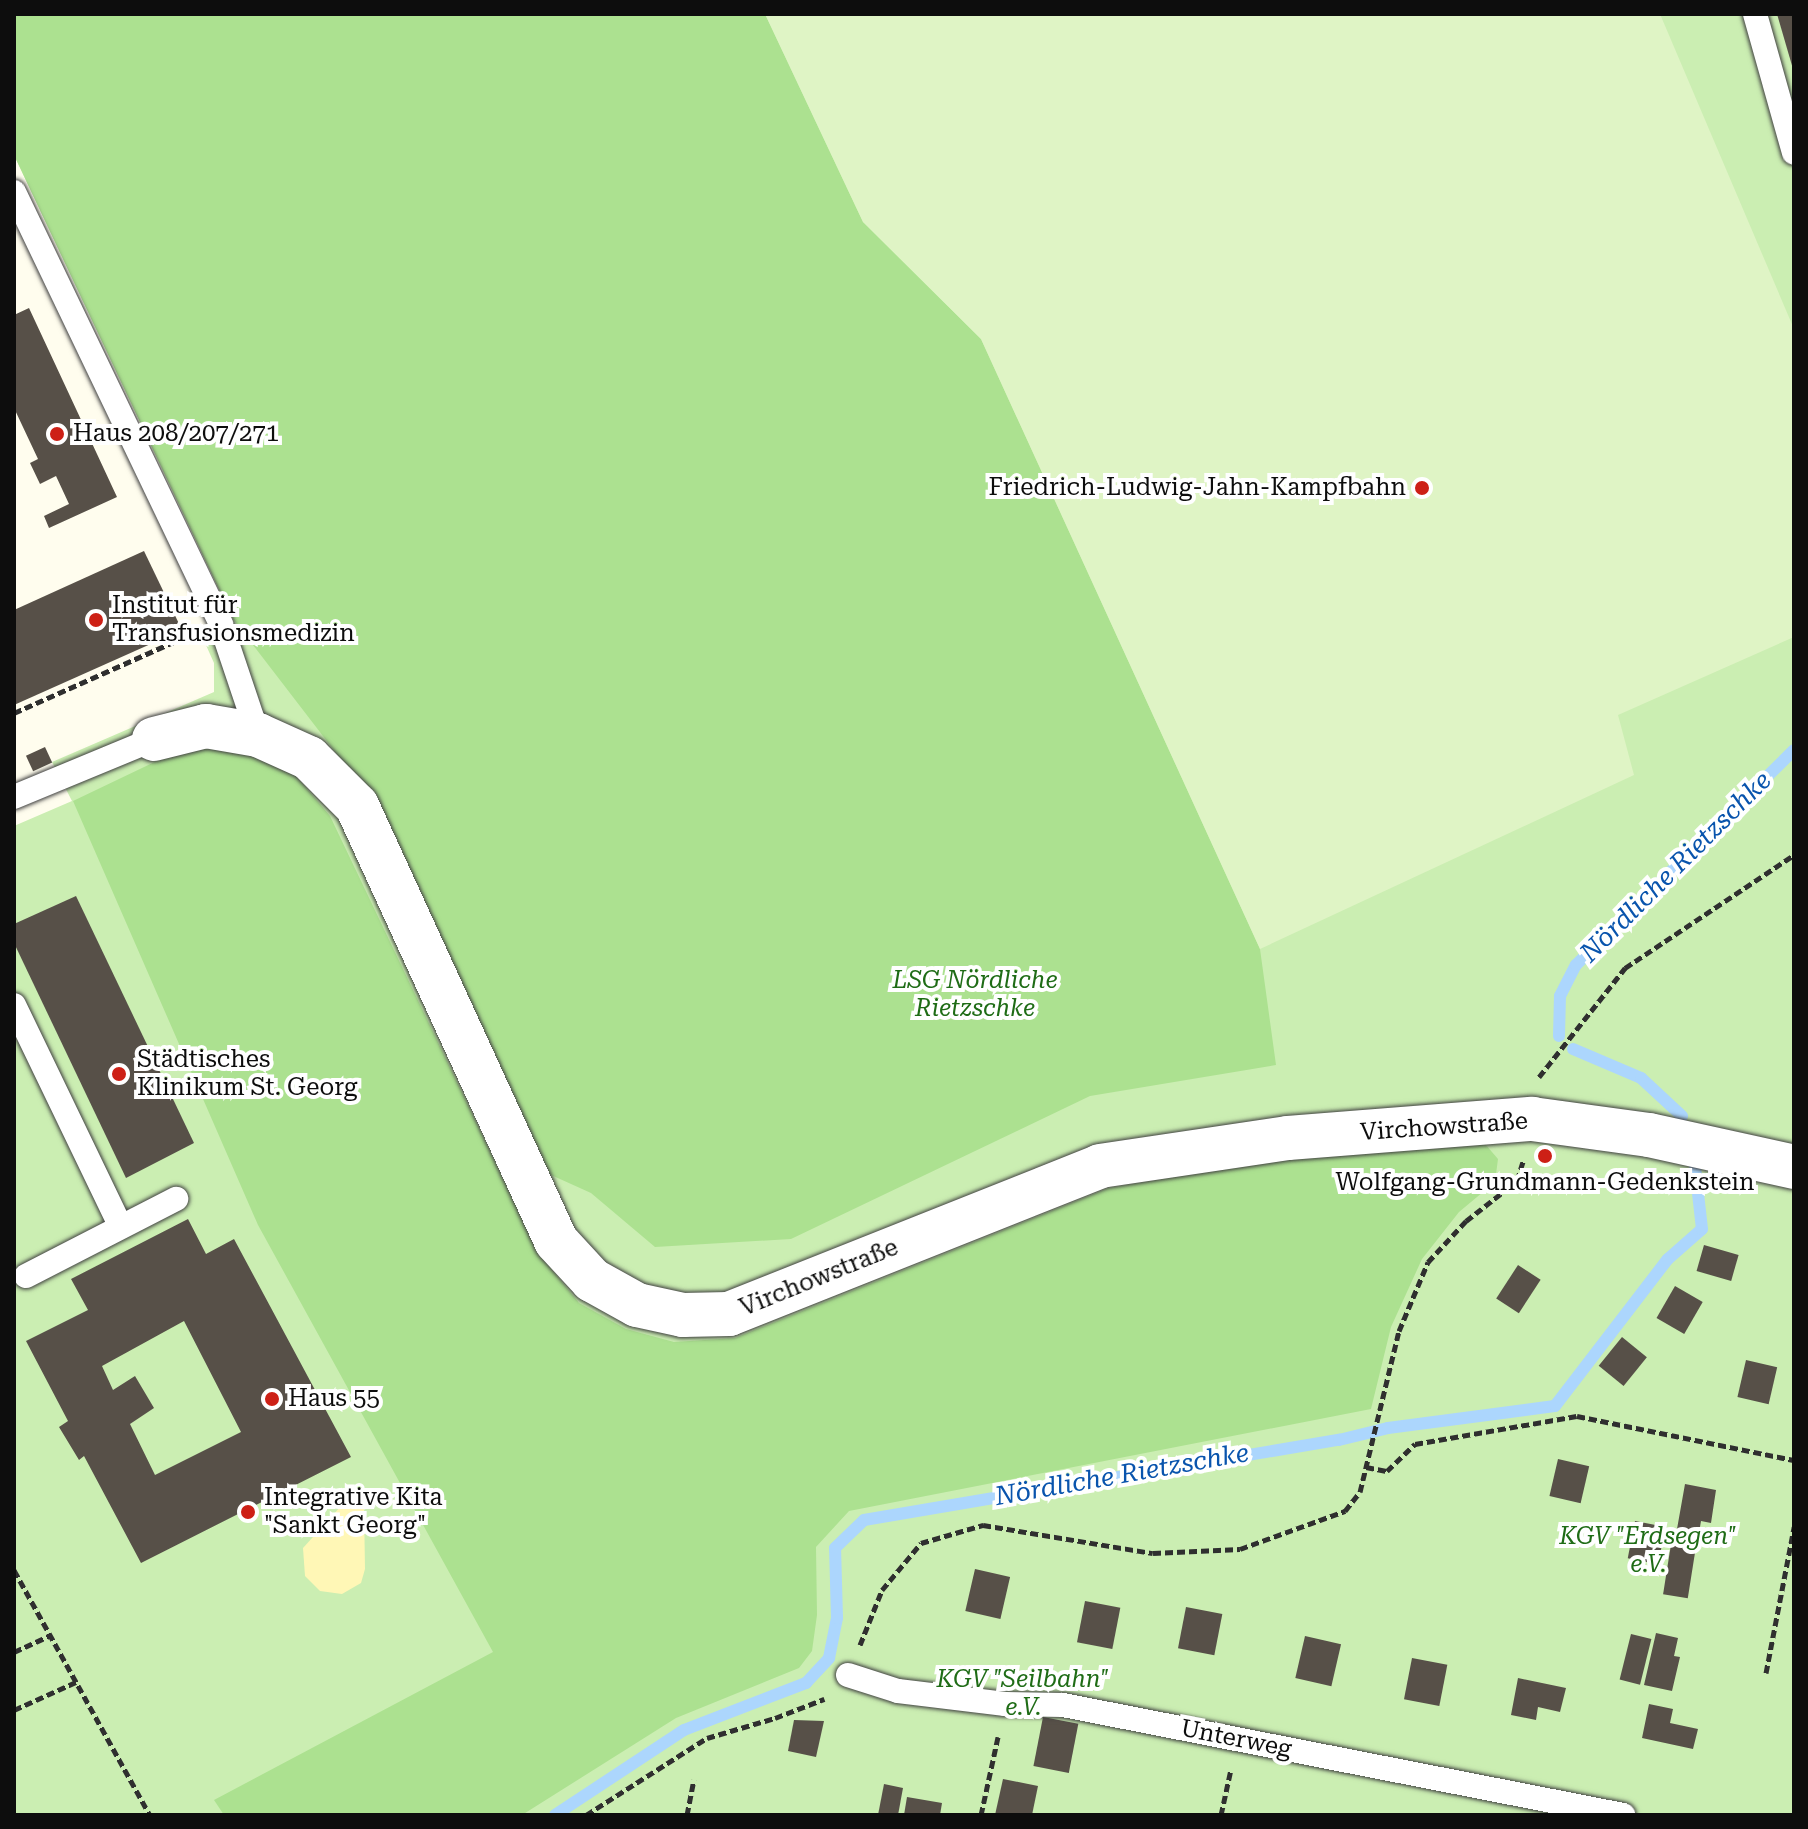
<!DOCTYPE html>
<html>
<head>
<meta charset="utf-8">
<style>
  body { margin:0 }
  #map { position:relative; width:1808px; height:1829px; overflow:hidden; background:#fffdee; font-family:"Roboto Serif",serif }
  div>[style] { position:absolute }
  .green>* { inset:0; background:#cbeeb2 }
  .forest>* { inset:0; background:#ace190 }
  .sand>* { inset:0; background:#fff7b6 }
  .pitch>* { inset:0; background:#dff4c5 }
  .stream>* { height:12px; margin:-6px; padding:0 6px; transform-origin:6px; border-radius:6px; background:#acd6fd }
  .building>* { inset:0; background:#575048; transform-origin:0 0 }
  .path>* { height:5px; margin-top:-2.5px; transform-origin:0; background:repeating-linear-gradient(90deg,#2f2f2f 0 8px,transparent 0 12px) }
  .roads { filter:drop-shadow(0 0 2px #404040) drop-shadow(0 0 2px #404040) }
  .lane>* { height:24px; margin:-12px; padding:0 12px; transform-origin:12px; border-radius:12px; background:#fff }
  .street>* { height:44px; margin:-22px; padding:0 22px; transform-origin:22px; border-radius:22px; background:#fff }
  .dots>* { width:22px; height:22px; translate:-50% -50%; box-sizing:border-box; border:4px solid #fff; border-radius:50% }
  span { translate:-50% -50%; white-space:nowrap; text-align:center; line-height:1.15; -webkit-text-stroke:8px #fff; paint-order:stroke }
  .poi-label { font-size:24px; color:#0d0d0d }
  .left { translate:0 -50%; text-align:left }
  .right { translate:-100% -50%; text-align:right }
  .park-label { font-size:24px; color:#1f6c16; font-style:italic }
  .street-label { font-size:24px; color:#0d0d0d }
  .water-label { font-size:26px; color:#0954ad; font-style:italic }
  .frame { position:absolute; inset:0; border:16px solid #0d0d0d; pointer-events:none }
</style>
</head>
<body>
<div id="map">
  <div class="green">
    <div style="clip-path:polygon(14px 14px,1794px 14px,1794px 1815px,14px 1815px,14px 826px,72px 801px,52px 762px,214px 692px,214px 663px,201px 634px,233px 619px,14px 155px)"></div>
  </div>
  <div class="forest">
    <div style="clip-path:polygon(14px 14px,765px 14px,863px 222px,981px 339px,1260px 949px,1276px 1065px,1090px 1096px,791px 1239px,655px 1247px,591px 1193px,540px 1170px,376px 805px,233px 619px,14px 155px)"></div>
    <div style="clip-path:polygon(209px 747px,252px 754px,296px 776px,330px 816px,539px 1254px,579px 1303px,626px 1329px,674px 1342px,735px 1338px,1109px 1188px,1290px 1157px,1480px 1138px,1498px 1159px,1495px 1182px,1459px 1212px,1422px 1259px,1391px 1327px,1371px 1409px,849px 1511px,816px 1547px,817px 1615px,812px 1651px,799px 1668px,676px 1718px,522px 1815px,224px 1815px,214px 1800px,493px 1652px,258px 1225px,73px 801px,165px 757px)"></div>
  </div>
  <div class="sand">
    <div style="clip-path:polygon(342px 1505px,364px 1507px,365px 1569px,361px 1583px,342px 1594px,320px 1591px,305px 1576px,303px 1548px)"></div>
  </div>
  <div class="pitch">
    <div style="clip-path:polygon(765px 14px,1660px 14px,1794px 329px,1794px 637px,1618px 715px,1634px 775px,1260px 949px,981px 339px,863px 222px)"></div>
  </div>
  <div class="stream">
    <div style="left:1559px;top:1036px;width:40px;rotate:-88.6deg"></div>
    <div style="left:1560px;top:996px;width:35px;rotate:-63deg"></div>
    <div style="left:1576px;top:965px;width:306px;rotate:-44.6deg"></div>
    <div style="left:1573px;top:1049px;width:74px;rotate:23.1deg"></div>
    <div style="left:1641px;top:1078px;width:56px;rotate:42.8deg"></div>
    <div style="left:555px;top:1815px;width:154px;rotate:-33.4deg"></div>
    <div style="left:684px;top:1730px;width:131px;rotate:-21.1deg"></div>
    <div style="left:806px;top:1683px;width:34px;rotate:-47deg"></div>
    <div style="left:829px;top:1658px;width:41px;rotate:-78.7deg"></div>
    <div style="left:837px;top:1618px;width:70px;rotate:-91.6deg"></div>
    <div style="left:835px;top:1548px;width:40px;rotate:-44deg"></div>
    <div style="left:864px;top:1520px;width:482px;rotate:-9.6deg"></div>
    <div style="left:1339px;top:1440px;width:50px;rotate:-13.8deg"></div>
    <div style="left:1388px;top:1428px;width:168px;rotate:-7.5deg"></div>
    <div style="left:1555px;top:1406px;width:185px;rotate:-52.5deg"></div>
    <div style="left:1668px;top:1259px;width:45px;rotate:-41.4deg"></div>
    <div style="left:1702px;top:1229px;width:62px;rotate:-96.4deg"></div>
  </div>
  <div class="building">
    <div style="clip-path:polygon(1777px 14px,1794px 14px,1794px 69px,1793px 69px)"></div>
    <div style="clip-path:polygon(29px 308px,117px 497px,49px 528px,44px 516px,69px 504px,56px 476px,40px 484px,30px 463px,38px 459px,14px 408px,14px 315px)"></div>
    <div style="clip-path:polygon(144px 551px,182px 630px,14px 705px,14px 610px)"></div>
    <div style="left:45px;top:747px;width:17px;height:21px;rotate:65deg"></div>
    <div style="clip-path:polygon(76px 896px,194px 1143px,126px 1178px,14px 943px,14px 924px)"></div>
    <div style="clip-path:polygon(evenodd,188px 1219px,206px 1254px,234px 1239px,351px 1457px,141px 1563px,84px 1456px,79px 1460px,59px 1427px,68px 1421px,26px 1341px,88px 1310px,71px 1279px,188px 1219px,184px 1321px,241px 1432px,155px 1475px,130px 1424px,154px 1408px,135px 1376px,113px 1390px,102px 1366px,184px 1321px)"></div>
    <div style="left:1704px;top:1245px;width:36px;height:27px;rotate:16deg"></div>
    <div style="left:1518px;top:1265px;width:27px;height:40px;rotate:33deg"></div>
    <div style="left:1675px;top:1286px;width:32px;height:37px;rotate:30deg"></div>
    <div style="left:1622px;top:1337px;width:32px;height:37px;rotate:39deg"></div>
    <div style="left:1746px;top:1360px;width:32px;height:38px;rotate:13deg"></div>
    <div style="left:1558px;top:1459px;width:32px;height:38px;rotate:13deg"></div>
    <div style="clip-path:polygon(1685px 1484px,1716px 1490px,1711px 1523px,1701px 1521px,1699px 1533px,1677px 1529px)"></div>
    <div style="left:1635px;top:1521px;width:31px;height:38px;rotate:11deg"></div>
    <div style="left:1672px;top:1538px;width:25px;height:57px;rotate:9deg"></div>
    <div style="left:975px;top:1569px;width:36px;height:43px;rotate:13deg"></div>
    <div style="left:1085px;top:1601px;width:36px;height:42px;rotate:11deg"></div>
    <div style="left:1186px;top:1607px;width:37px;height:42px;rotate:11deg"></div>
    <div style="clip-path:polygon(1656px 1633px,1678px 1638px,1674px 1656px,1680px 1657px,1672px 1691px,1644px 1685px)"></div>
    <div style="left:1631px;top:1634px;width:21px;height:47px;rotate:14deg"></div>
    <div style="left:1305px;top:1636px;width:37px;height:43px;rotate:13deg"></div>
    <div style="left:1412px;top:1658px;width:36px;height:42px;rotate:11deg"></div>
    <div style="clip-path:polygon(1518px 1678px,1566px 1688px,1560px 1712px,1538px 1707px,1536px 1720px,1511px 1715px)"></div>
    <div style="clip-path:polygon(1649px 1704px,1673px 1709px,1670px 1723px,1698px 1729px,1693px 1749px,1642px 1738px)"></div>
    <div style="left:1043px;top:1717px;width:36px;height:50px;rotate:11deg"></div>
    <div style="clip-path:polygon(794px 1720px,824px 1721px,816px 1757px,788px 1751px)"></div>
    <div style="clip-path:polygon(1003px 1779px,1038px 1786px,1032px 1815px,995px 1815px)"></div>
    <div style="clip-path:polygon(884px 1784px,903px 1788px,898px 1815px,878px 1815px)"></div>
    <div style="clip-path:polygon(907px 1797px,942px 1803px,940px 1815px,904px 1815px)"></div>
  </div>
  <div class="path">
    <div style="left:14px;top:713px;width:192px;rotate:-24deg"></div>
    <div style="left:1539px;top:1077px;width:139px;rotate:-51.7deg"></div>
    <div style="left:1625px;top:968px;width:203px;rotate:-33.8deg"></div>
    <div style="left:1366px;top:1467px;width:21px;rotate:11deg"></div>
    <div style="left:1387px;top:1471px;width:39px;rotate:-44deg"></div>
    <div style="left:1415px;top:1444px;width:164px;rotate:-9.8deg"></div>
    <div style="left:1577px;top:1416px;width:221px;rotate:11.5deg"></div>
    <div style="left:14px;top:1570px;width:280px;rotate:61deg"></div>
    <div style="left:860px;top:1645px;width:59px;rotate:-68.2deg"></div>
    <div style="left:882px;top:1590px;width:61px;rotate:-50.3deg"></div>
    <div style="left:921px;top:1543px;width:65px;rotate:-16.2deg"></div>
    <div style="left:983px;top:1525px;width:172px;rotate:9.4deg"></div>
    <div style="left:1153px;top:1553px;width:87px;rotate:-2.6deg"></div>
    <div style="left:1240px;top:1549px;width:112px;rotate:-19.9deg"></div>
    <div style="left:1345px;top:1511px;width:24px;rotate:-52deg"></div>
    <div style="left:1360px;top:1492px;width:166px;rotate:-76.4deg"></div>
    <div style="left:1399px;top:1331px;width:75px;rotate:-67.2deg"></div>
    <div style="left:1428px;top:1262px;width:56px;rotate:-47.2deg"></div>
    <div style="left:1466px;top:1221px;width:65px;rotate:-38.1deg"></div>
    <div style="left:1517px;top:1181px;width:21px;rotate:-73deg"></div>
    <div style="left:14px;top:1652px;width:41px;rotate:-24.7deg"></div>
    <div style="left:1766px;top:1673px;width:149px;rotate:-79.1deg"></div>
    <div style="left:14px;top:1710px;width:68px;rotate:-24.3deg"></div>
    <div style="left:586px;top:1815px;width:143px;rotate:-32.5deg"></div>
    <div style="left:707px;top:1738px;width:71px;rotate:-16.4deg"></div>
    <div style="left:775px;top:1718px;width:53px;rotate:-21.2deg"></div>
    <div style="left:687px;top:1815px;width:36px;rotate:-79deg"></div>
    <div style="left:981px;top:1815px;width:80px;rotate:-77.7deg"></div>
    <div style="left:1221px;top:1815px;width:47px;rotate:-77.7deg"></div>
  </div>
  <div class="roads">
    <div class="lane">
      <div style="left:1755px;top:14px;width:144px;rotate:74.3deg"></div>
      <div style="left:14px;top:192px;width:480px;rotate:64.4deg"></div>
      <div style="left:221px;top:625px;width:116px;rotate:71.4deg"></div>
      <div style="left:14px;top:797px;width:152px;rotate:-22.5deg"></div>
      <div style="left:14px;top:1005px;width:246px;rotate:64.3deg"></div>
      <div style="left:26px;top:1276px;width:169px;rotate:-27.2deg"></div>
      <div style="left:848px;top:1675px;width:52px;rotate:17.7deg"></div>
      <div style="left:898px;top:1691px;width:108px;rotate:6.9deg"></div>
      <div style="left:1005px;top:1704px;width:58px;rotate:1deg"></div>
      <div style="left:1063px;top:1705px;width:571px;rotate:11.11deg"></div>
    </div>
    <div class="street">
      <div style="left:154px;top:739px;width:54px;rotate:-14deg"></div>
      <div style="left:206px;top:726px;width:53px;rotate:9.8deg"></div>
      <div style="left:258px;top:735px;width:56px;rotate:24.3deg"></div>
      <div style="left:309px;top:758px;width:68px;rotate:45deg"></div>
      <div style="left:357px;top:806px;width:478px;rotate:65.4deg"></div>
      <div style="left:556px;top:1241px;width:53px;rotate:47.3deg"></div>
      <div style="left:592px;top:1280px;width:51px;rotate:29.1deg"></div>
      <div style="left:637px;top:1305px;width:47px;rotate:12.3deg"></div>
      <div style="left:683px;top:1315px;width:46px;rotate:-1.2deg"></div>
      <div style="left:729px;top:1314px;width:399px;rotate:-21.7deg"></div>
      <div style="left:1100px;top:1166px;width:190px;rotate:-8.5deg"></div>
      <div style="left:1288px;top:1138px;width:245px;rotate:-4.5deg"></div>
      <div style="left:1532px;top:1119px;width:118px;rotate:7.8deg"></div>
      <div style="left:1649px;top:1135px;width:148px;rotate:12.4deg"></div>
    </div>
  </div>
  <div class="dots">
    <div style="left:57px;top:434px;background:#cd2016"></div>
    <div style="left:1422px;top:488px;background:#cd2016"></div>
    <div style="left:96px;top:620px;background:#cd2016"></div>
    <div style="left:119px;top:1074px;background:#cd2016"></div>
    <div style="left:1545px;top:1156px;background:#cd2016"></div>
    <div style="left:272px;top:1399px;background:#cd2016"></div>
    <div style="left:248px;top:1512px;background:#cd2016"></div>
  </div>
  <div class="poi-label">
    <span class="left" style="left:73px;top:434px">Haus 208/207/271</span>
    <span class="right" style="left:1406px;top:488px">Friedrich-Ludwig-Jahn-Kampfbahn</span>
    <span class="left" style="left:112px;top:620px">Institut für<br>Transfusionsmedizin</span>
    <span class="left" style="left:137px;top:1074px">Städtisches<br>Klinikum St. Georg</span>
    <span style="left:1545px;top:1183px">Wolfgang-Grundmann-Gedenkstein</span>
    <span class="left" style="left:288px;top:1399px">Haus 55</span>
    <span class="left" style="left:264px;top:1512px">Integrative Kita<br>"Sankt Georg"</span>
  </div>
  <div class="park-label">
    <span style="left:975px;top:995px">LSG Nördliche<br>Rietzschke</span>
    <span style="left:1648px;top:1551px">KGV "Erdsegen"<br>e.V.</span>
    <span style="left:1023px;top:1694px">KGV "Seilbahn"<br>e.V.</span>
  </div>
  <div class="street-label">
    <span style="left:1444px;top:1127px;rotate:-4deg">Virchowstraße</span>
    <span style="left:819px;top:1278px;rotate:-22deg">Virchowstraße</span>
    <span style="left:1236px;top:1739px;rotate:11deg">Unterweg</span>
  </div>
  <div class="water-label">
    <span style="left:1676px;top:867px;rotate:-45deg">Nördliche Rietzschke</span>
    <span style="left:1122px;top:1475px;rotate:-10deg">Nördliche Rietzschke</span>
  </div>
  <div class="frame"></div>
</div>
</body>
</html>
